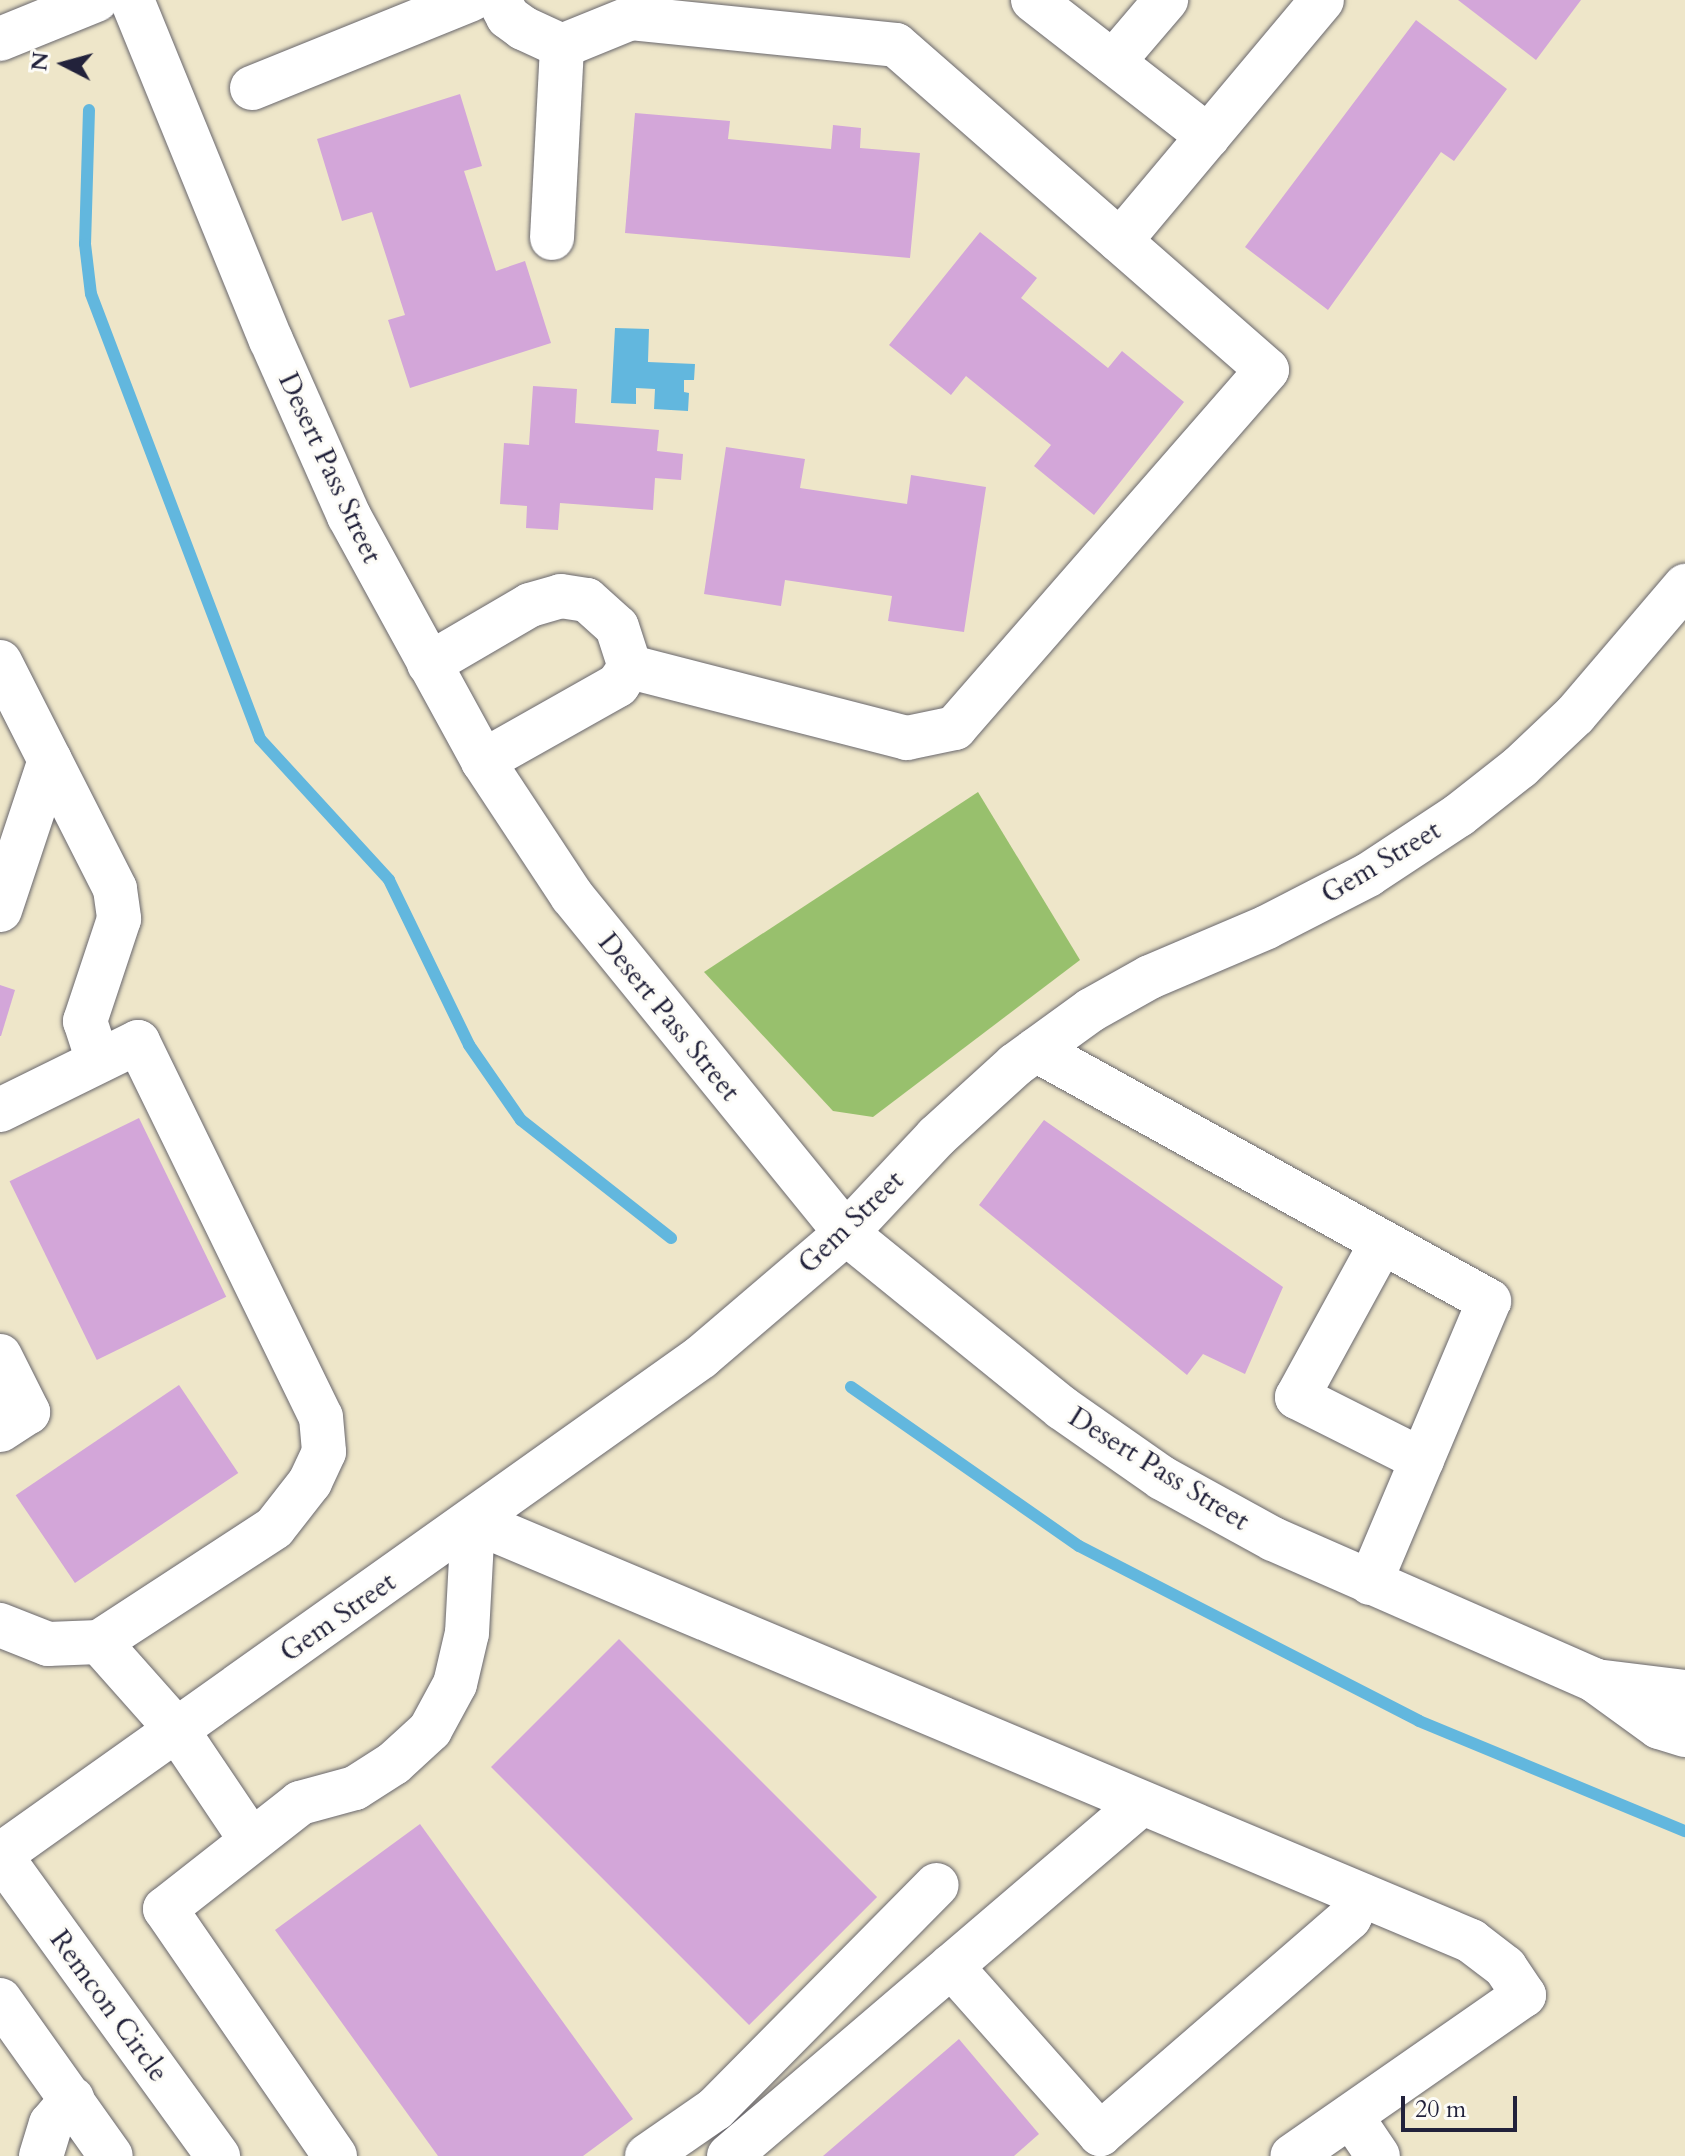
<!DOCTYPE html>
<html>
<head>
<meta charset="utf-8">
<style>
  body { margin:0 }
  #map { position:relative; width:1685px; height:2156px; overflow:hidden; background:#eee6c9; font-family:Cardo,serif }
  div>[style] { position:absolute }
  .green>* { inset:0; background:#98c06d }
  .water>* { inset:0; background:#62b7de }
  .stream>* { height:12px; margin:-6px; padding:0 6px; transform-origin:6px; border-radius:6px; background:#62b7de }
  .building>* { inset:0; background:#d3a6d9; transform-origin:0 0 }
  .roads { filter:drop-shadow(0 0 2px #69676d) drop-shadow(0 0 2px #69676d) }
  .minor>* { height:44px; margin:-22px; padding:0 22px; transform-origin:22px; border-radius:22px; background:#fff }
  span { translate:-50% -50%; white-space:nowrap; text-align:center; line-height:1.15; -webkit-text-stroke:6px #fdfcf7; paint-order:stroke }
  .street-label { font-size:28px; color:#22223b }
  .north { position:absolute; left:24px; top:24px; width:80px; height:80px; -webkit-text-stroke:6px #fdfcf7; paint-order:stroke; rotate:276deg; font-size:22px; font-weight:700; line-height:32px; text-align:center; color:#22223b }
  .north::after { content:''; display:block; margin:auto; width:28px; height:36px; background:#22223b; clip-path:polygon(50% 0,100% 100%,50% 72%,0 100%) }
  .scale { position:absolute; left:1401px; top:2096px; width:116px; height:36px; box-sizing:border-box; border:4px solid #22223b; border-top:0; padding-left:10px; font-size:24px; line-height:28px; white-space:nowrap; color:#22223b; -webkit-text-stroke:6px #fdfcf7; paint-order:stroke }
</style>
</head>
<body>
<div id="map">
  <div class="green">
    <div style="clip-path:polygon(978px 792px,1080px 960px,873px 1117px,833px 1111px,704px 972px)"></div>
  </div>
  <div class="water">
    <div style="clip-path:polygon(615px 328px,649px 329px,648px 362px,695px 364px,694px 380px,684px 380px,684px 392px,689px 393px,688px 411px,654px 409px,655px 389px,636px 388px,636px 404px,611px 403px)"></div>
  </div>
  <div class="stream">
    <div style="left:89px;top:110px;width:134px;rotate:91.7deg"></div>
    <div style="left:85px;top:244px;width:50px;rotate:83.2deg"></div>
    <div style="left:91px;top:294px;width:476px;rotate:69.2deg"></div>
    <div style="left:260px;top:739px;width:191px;rotate:47.5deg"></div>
    <div style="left:389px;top:880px;width:183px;rotate:64.1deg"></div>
    <div style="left:469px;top:1045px;width:91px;rotate:55.3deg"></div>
    <div style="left:521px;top:1120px;width:191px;rotate:38.2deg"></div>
    <div style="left:851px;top:1387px;width:278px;rotate:34.9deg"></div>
    <div style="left:1079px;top:1546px;width:382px;rotate:27.2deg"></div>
    <div style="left:1419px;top:1721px;width:288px;rotate:22.5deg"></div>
  </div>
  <div class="building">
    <div style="clip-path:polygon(1458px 0,1581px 0,1536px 60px)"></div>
    <div style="clip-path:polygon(1416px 20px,1507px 89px,1454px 161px,1441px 152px,1328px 310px,1245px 247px)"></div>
    <div style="clip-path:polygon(460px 94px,482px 166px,464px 171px,496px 271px,525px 261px,551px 343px,410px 388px,388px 320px,405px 315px,372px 212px,342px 221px,317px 139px)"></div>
    <div style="clip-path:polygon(635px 113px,730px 121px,728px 139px,831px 149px,833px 125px,861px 128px,860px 148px,920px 153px,910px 258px,625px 233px)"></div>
    <div style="clip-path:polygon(980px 232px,1037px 278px,1021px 298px,1108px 368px,1122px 351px,1184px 402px,1094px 515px,1034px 466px,1051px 445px,966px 376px,951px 395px,889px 345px)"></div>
    <div style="clip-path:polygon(533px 386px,577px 389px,575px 423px,659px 430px,657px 451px,683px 454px,681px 480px,655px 478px,653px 510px,560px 503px,558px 530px,526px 528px,527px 506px,500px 504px,504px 443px,529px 445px)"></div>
    <div style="clip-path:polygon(726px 447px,805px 459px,800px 488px,907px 504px,911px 475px,986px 487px,964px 632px,888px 621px,892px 596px,785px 580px,781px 606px,704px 594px)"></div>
    <div style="clip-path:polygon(0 985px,15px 990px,1px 1036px,0 1036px)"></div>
    <div style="left:139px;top:1118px;width:199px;height:144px;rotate:64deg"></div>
    <div style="clip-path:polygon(1044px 1120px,1283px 1287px,1245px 1374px,1203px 1354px,1187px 1375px,979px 1205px)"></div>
    <div style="left:179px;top:1385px;width:106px;height:197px;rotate:56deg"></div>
    <div style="left:619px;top:1639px;width:365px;height:181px;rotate:45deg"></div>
    <div style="clip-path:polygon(420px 1824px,633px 2119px,583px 2156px,438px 2156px,275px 1930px)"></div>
    <div style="clip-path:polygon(959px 2039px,1039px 2134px,1014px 2156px,823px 2156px)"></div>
  </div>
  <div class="roads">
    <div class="minor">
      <div style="left:132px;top:0;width:367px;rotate:67.8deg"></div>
      <div style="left:271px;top:340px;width:193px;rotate:66.1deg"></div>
      <div style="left:349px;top:516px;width:279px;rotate:61.3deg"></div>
      <div style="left:483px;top:761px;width:162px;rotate:56.6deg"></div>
      <div style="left:572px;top:896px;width:434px;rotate:50.9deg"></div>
      <div style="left:846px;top:1233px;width:278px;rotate:39deg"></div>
      <div style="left:1062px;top:1408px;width:122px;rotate:35deg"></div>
      <div style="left:1162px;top:1478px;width:127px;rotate:28.8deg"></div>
      <div style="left:1273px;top:1539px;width:351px;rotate:23.7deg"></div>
      <div style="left:1594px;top:1680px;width:80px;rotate:35.9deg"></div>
      <div style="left:1659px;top:1727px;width:27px;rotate:17deg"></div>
      <div style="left:499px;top:0;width:19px;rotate:62deg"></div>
      <div style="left:508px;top:17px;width:19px;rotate:36deg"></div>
      <div style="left:523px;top:28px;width:43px;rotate:24.8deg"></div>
      <div style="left:1033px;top:0;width:222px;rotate:37.9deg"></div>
      <div style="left:0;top:39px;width:104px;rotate:-22.1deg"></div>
      <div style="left:1113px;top:62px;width:82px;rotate:-49.5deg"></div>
      <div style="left:252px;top:88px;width:235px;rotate:-22deg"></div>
      <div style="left:552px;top:238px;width:192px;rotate:-87deg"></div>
      <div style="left:562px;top:46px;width:74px;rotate:-22.1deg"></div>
      <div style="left:631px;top:18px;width:266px;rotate:5.8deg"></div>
      <div style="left:896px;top:45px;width:493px;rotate:41.2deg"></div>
      <div style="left:1267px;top:370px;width:475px;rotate:131.1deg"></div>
      <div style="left:955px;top:728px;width:49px;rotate:168.2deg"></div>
      <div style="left:907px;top:738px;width:286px;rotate:-165.6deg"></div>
      <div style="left:1120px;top:241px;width:314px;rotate:-50deg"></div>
      <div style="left:0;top:662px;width:254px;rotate:63.1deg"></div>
      <div style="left:115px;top:889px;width:30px;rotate:82deg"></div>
      <div style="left:119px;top:919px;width:108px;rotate:108.4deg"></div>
      <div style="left:85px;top:1021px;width:40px;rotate:72deg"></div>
      <div style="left:429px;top:664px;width:117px;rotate:-30.3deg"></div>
      <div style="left:530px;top:605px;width:32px;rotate:-16deg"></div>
      <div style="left:561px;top:596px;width:26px;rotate:9deg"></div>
      <div style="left:587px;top:600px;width:40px;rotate:42deg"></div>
      <div style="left:617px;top:627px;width:42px;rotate:72deg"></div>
      <div style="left:630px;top:667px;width:22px;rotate:124deg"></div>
      <div style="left:618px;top:685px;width:155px;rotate:150.6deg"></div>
      <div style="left:0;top:910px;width:158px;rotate:-71.6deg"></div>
      <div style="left:1036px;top:1050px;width:518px;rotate:28.99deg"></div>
      <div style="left:1489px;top:1301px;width:306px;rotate:112.9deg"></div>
      <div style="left:0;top:1110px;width:154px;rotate:-26.2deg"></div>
      <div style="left:138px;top:1042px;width:417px;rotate:64deg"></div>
      <div style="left:321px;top:1417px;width:35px;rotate:85deg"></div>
      <div style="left:324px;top:1452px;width:33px;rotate:115deg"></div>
      <div style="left:310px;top:1482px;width:58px;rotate:128deg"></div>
      <div style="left:274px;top:1528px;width:209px;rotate:146.9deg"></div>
      <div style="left:99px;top:1642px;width:51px;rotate:177.8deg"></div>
      <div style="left:48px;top:1644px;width:52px;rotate:-158.4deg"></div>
      <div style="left:1382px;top:1242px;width:177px;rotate:118.7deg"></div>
      <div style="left:1297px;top:1397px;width:140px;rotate:26.7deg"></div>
      <div style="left:0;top:1356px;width:63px;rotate:63.4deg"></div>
      <div style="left:28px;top:1412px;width:33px;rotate:147deg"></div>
      <div style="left:99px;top:1642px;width:118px;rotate:48.4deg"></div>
      <div style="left:177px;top:1730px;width:133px;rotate:56.1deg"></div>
      <div style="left:1596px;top:1681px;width:90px;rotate:7deg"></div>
      <div style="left:0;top:1855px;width:860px;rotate:-35.39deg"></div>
      <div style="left:701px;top:1357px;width:191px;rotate:-40.5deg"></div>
      <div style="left:846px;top:1233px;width:132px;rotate:-46.8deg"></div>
      <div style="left:936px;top:1137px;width:107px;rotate:-42.3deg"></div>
      <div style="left:1015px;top:1065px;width:94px;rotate:-35.9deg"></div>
      <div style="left:1091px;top:1010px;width:68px;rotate:-29.2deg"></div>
      <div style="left:1150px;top:977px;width:127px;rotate:-23.1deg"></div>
      <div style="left:1267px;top:927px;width:114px;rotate:-27.2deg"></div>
      <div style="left:1368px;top:875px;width:109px;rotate:-33.4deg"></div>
      <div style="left:1459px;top:815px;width:78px;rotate:-38.2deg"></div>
      <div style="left:1520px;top:767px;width:76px;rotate:-43.4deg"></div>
      <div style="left:1575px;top:715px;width:170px;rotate:-49.5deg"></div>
      <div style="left:0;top:1855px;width:372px;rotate:54.1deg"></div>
      <div style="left:951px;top:1966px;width:225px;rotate:48.4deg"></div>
      <div style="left:1100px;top:2134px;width:330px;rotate:-40.9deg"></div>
      <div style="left:1349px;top:1918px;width:26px;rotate:-61deg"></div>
      <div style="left:0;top:2000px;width:191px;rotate:54.6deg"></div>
      <div style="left:1351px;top:2116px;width:48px;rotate:56deg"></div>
      <div style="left:41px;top:2156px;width:34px;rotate:-73deg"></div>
      <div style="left:51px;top:2124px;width:33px;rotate:-50deg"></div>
      <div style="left:335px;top:2156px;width:300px;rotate:-124.5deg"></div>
      <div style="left:165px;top:1909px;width:172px;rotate:-38.1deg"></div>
      <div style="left:300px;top:1803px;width:57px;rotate:-15.3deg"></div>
      <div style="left:355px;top:1788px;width:46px;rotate:-32.7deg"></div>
      <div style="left:394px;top:1763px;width:49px;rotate:-42.5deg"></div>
      <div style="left:430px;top:1730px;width:52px;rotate:-61.5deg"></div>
      <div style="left:455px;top:1684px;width:52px;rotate:-76.8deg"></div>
      <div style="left:467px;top:1633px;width:112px;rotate:-86.9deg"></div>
      <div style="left:473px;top:1521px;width:1083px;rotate:22.82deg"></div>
      <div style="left:1471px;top:1941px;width:43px;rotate:37.4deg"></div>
      <div style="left:1505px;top:1967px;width:34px;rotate:56deg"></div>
      <div style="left:1524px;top:1995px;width:282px;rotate:145.2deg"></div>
      <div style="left:647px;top:2156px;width:83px;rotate:-34.7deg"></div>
      <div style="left:715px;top:2109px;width:315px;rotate:-45.3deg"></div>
      <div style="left:729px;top:2156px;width:543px;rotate:-40.52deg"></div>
    </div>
  </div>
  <div class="street-label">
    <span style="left:330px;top:468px;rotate:65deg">Desert Pass Street</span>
    <span style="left:1381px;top:862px;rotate:-31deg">Gem Street</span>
    <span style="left:669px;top:1017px;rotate:51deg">Desert Pass Street</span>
    <span style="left:851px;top:1222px;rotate:-44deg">Gem Street</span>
    <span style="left:1159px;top:1469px;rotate:32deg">Desert Pass Street</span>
    <span style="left:338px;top:1617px;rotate:-35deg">Gem Street</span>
    <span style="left:109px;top:2006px;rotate:54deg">Remcon Circle</span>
  </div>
  <div class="north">N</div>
  <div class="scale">20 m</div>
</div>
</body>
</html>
